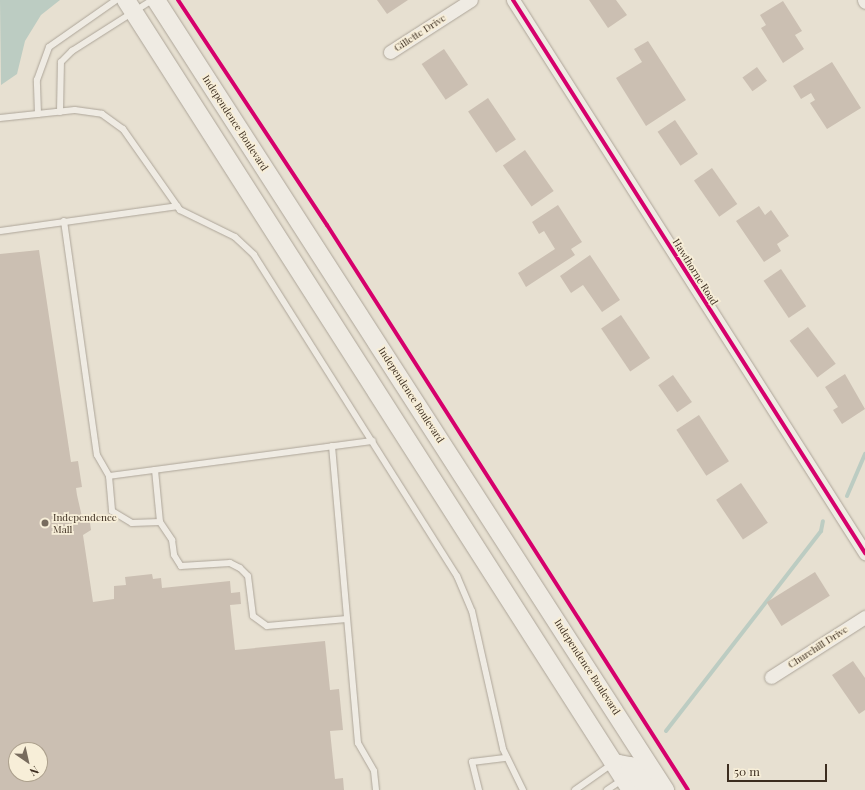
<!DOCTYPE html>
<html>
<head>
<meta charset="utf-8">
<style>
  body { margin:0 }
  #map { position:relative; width:865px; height:790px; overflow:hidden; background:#e7e0d1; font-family:"Playfair Display",serif }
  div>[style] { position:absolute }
  .water>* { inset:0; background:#bcccc2 }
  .stream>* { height:4px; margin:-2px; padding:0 2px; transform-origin:2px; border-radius:2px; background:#bcccc2 }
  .building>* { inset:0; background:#cbbfb2; transform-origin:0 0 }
  .roads { filter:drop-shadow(0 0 1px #ada599) drop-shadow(0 0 1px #ada599) }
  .lane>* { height:6px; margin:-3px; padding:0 3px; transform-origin:3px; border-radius:3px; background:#efebe3 }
  .street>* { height:13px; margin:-6.5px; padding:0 6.5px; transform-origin:6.5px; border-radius:6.5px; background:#efebe3 }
  .secondary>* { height:18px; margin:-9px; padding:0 9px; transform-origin:9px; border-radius:9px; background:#efebe3 }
  .cycleway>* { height:4px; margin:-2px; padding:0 2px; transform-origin:2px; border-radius:2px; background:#d6006c }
  .dots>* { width:11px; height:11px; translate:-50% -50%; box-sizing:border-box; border:2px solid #f7eed8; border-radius:50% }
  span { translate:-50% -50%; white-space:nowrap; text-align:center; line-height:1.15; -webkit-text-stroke:3.5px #f7eed8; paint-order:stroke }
  .street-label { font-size:10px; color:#3d2e20 }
  .poi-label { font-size:10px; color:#3d2e20 }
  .left { translate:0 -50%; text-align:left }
  .north { position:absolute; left:8px; top:742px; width:40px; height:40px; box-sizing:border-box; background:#f7eed8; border:1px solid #ada18e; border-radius:50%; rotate:146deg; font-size:11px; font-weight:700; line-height:16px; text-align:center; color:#3d2e20 }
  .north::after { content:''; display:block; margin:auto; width:14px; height:18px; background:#786c5e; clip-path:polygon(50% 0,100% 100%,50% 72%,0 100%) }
  .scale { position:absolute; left:727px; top:764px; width:100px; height:18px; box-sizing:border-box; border:2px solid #3d2e20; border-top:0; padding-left:5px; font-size:12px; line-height:14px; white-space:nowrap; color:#3d2e20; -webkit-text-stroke:3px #f7eed8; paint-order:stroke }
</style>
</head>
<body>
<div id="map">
  <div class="water">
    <div style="clip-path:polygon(0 0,60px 0,41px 15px,25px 41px,17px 74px,1px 85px)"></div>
  </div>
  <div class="stream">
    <div style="left:847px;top:496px;width:46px;rotate:-66.8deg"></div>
    <div style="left:666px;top:731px;width:253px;rotate:-52.2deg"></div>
    <div style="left:821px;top:531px;width:10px;rotate:-79deg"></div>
  </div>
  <div class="building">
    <div style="clip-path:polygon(377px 0,408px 0,387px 14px)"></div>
    <div style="clip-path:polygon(589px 0,616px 0,627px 15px,608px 28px)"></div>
    <div style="clip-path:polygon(783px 1px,802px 31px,795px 35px,804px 49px,783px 63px,761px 28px,766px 25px,760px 15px)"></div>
    <div style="clip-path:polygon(648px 41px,686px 100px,646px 126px,616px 78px,642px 62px,634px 49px)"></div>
    <div style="left:444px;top:49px;width:43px;height:27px;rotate:56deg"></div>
    <div style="clip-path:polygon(832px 62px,861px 108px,827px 129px,810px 103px,815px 100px,811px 93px,801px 99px,793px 86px)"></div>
    <div style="left:757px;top:67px;width:17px;height:18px;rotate:54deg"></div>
    <div style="left:488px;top:98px;width:50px;height:24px;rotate:56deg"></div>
    <div style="left:675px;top:120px;width:41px;height:21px;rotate:56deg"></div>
    <div style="left:525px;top:150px;width:50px;height:27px;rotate:55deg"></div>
    <div style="left:712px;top:168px;width:44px;height:22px;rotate:55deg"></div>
    <div style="clip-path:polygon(558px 205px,582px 242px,571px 249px,575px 255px,526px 287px,518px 273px,555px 249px,544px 231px,539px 234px,532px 222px)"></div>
    <div style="clip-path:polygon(759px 206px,765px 215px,771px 210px,789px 236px,777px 244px,781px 251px,764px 262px,736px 221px)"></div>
    <div style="clip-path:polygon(evenodd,39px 250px,71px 462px,78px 461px,82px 487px,76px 488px,77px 495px,82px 517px,89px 516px,91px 530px,83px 535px,93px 602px,114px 599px,114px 586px,126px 585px,125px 577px,152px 574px,153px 579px,161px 578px,162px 588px,230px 581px,231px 593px,240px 592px,241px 604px,230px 605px,235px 650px,325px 641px,330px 690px,339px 689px,343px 730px,330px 731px,335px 779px,343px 778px,344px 790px,0 790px,0 254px,39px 250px,16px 750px,40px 750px,40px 774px,16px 774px,16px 750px)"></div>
    <div style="clip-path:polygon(590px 255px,620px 300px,602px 312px,583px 285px,571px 293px,560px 276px)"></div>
    <div style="left:781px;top:269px;width:45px;height:21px;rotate:56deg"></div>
    <div style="left:621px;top:315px;width:52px;height:24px;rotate:56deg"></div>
    <div style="left:808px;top:327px;width:46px;height:23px;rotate:53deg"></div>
    <div style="clip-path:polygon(845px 374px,865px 409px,842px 424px,833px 410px,838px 407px,825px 387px)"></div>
    <div style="left:673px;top:375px;width:33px;height:18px;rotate:55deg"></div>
    <div style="left:699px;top:415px;width:55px;height:27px;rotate:57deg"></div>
    <div style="left:741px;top:483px;width:48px;height:30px;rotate:56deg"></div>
    <div style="left:815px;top:572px;width:28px;height:57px;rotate:58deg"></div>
    <div style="clip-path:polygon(853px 661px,865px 678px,865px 710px,859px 714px,832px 675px)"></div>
  </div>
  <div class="roads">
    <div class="lane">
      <div style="left:60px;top:112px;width:50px;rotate:-88.9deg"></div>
      <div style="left:61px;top:62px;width:16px;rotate:-45deg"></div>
      <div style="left:72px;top:51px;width:95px;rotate:-32.5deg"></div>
      <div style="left:38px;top:114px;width:34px;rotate:-92deg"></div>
      <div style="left:37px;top:80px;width:35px;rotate:-70deg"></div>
      <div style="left:49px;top:47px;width:82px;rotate:-35deg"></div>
      <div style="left:0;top:118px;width:75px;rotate:-6.1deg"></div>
      <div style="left:75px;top:110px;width:27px;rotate:8deg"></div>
      <div style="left:102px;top:114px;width:26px;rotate:36deg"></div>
      <div style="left:123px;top:129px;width:99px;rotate:54.9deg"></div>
      <div style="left:180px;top:210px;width:61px;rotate:26.1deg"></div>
      <div style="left:235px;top:237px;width:26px;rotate:43deg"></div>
      <div style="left:254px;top:255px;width:380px;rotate:57.7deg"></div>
      <div style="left:457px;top:576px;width:38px;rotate:67deg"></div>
      <div style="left:472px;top:611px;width:141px;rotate:77.3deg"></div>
      <div style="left:503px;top:749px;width:46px;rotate:64deg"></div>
      <div style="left:64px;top:221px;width:236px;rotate:82deg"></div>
      <div style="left:97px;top:455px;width:24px;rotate:60deg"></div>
      <div style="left:109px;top:476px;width:35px;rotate:85deg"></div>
      <div style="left:112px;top:511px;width:23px;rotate:31deg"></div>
      <div style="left:132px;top:523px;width:28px;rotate:-2deg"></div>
      <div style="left:160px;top:522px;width:22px;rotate:56deg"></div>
      <div style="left:172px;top:540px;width:15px;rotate:82deg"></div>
      <div style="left:174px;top:555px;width:13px;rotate:58deg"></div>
      <div style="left:181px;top:566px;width:49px;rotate:-3.5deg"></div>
      <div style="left:230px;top:563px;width:11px;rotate:27deg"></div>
      <div style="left:240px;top:568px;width:11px;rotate:45deg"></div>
      <div style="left:248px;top:576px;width:40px;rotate:82.9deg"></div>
      <div style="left:253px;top:616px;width:17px;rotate:36deg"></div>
      <div style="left:267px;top:626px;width:80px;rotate:-5deg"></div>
      <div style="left:0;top:231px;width:179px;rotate:-8deg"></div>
      <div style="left:332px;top:446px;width:298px;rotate:85deg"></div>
      <div style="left:358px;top:743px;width:32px;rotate:60deg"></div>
      <div style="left:374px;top:771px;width:19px;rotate:84deg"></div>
      <div style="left:155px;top:470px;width:52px;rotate:84.5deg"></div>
      <div style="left:109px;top:476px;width:266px;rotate:-7.6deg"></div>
      <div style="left:479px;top:790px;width:29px;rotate:-104deg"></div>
      <div style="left:472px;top:762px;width:35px;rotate:-7deg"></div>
      <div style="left:575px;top:790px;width:45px;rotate:-35.1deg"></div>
      <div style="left:607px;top:790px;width:18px;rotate:-34deg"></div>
    </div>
    <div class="street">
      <div style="left:513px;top:0;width:656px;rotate:57.52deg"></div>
      <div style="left:864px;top:0;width:2px;rotate:63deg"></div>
      <div style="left:390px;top:52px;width:96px;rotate:-32.7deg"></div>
      <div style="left:771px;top:677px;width:112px;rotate:-32.6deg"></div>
    </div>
    <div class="secondary">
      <div style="left:126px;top:0;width:938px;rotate:57.41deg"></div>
      <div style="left:156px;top:0;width:940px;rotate:57.21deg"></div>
      <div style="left:614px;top:763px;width:16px;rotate:11deg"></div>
      <div style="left:630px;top:766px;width:31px;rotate:52deg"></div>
    </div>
  </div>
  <div class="cycleway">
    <div style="left:178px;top:0;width:270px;rotate:56.5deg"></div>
    <div style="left:327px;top:225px;width:670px;rotate:57.42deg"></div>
    <div style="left:513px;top:0;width:656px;rotate:57.52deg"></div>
  </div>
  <div class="dots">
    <div style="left:45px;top:523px;background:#786c5e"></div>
  </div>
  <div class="street-label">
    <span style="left:420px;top:33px;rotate:-33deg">Gillette Drive</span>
    <span style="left:235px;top:123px;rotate:57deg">Independence Boulevard</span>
    <span style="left:695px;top:272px;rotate:58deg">Hawthorne Road</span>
    <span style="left:411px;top:395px;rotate:57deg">Independence Boulevard</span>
    <span style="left:818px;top:647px;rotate:-33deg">Churchill Drive</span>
    <span style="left:587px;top:667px;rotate:57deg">Independence Boulevard</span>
  </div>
  <div class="poi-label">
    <span class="left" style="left:53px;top:523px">Independence<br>Mall</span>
  </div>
  <div class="north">N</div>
  <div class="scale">50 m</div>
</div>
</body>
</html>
